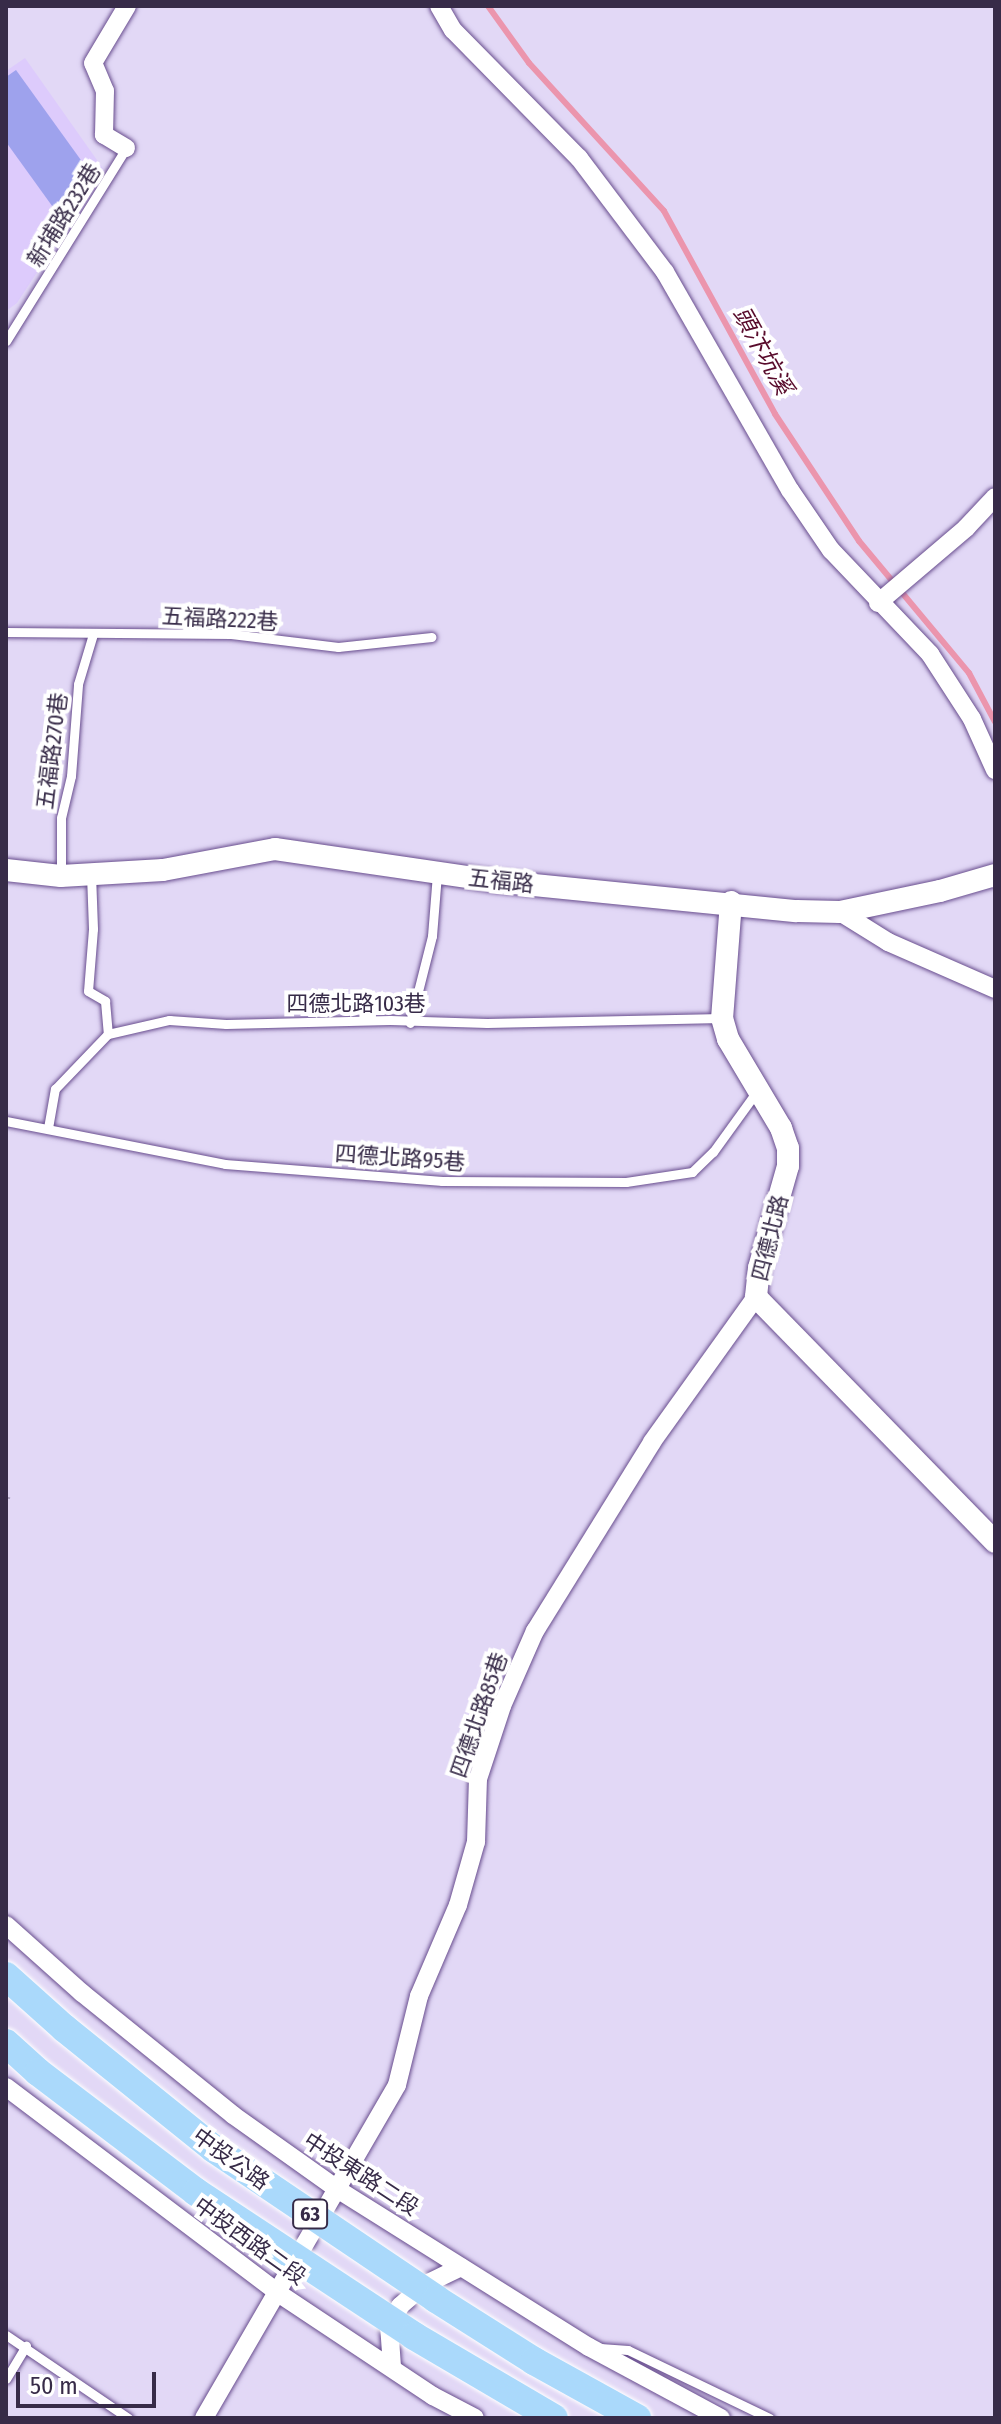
<!DOCTYPE html>
<html>
<head>
<meta charset="utf-8">
<style>
  body { margin:0 }
  #map { position:relative; width:1001px; height:2424px; overflow:hidden; background:#e2d8f6; font-family:"Fira Sans Condensed","Noto Sans TC",sans-serif }
  div>[style] { position:absolute }
  .built>* { inset:0; background:#ddcbfc }
  .stream>* { height:6px; margin:-3px; padding:0 3px; transform-origin:3px; border-radius:3px; background:#eb95ad }
  .building>* { inset:0; background:#9ea2ed }
  .path>* { height:3px; margin-top:-1.5px; transform-origin:0; background:repeating-linear-gradient(90deg,#aea3c1 0 2px,transparent 0 8px) }
  .roads { filter:drop-shadow(0 0 2px #684d8e) drop-shadow(0 0 2px #684d8e) }
  .service>* { height:9px; margin:-4.5px; padding:0 4.5px; transform-origin:4.5px; border-radius:4.5px; background:#fff }
  .minor>* { height:18px; margin:-9px; padding:0 9px; transform-origin:9px; border-radius:9px; background:#fff }
  .tertiary>* { height:22px; margin:-11px; padding:0 11px; transform-origin:11px; border-radius:11px; background:#fff }
  .bridges { filter:drop-shadow(0 0 2px #fff) drop-shadow(0 0 2px #fff) }
  .primary-bridge>* { height:28px; margin:-14px; padding:0 14px; transform-origin:14px; border-radius:14px; background:#aad9fb }
  span { translate:-50% -50%; white-space:nowrap; text-align:center; line-height:1.15; -webkit-text-stroke:8px #fff; paint-order:stroke }
  .shield-label span { padding:2px 6px; background:#fff; border:2px solid; border-radius:6px; -webkit-text-stroke-width:0 }
  .shield-label { font-size:20px; color:#372b48; font-weight:700 }
  .street-label { font-size:22px; color:#372b48 }
  .water-label { font-size:24px; color:#580b2b; font-style:italic }
  .frame { position:absolute; inset:0; border:8px solid #372b48; pointer-events:none }
  .scale { position:absolute; left:16px; top:2372px; width:140px; height:36px; box-sizing:border-box; border:4px solid #372b48; border-top:0; padding-left:10px; font-size:24px; line-height:28px; white-space:nowrap; color:#372b48; -webkit-text-stroke:6px #fff; paint-order:stroke }
</style>
</head>
<body>
<div id="map">
  <div class="built">
    <div style="clip-path:polygon(25px 58px,104px 170px,17px 303px,6px 311px,6px 71px)"></div>
  </div>
  <div class="stream">
    <div style="left:488px;top:6px;width:70px;rotate:54.3deg"></div>
    <div style="left:529px;top:63px;width:200px;rotate:47.6deg"></div>
    <div style="left:664px;top:211px;width:231px;rotate:61.3deg"></div>
    <div style="left:775px;top:414px;width:152px;rotate:56.5deg"></div>
    <div style="left:859px;top:541px;width:172px;rotate:50.2deg"></div>
    <div style="left:969px;top:673px;width:55px;rotate:62deg"></div>
  </div>
  <div class="building">
    <div style="clip-path:polygon(16px 70px,96px 181px,55px 210px,6px 142px,6px 77px)"></div>
  </div>
  <div class="path">
    <div style="left:6px;top:1506px;width:10px;rotate:-73deg"></div>
  </div>
  <div class="roads">
    <div class="service">
      <div style="left:6px;top:341px;width:227px;rotate:-58.1deg"></div>
      <div style="left:6px;top:632px;width:225px;rotate:0.5deg"></div>
      <div style="left:231px;top:634px;width:108px;rotate:6.9deg"></div>
      <div style="left:338px;top:647px;width:94px;rotate:-6.1deg"></div>
      <div style="left:91px;top:874px;width:55px;rotate:87.9deg"></div>
      <div style="left:93px;top:929px;width:62px;rotate:94.6deg"></div>
      <div style="left:88px;top:991px;width:20px;rotate:30deg"></div>
      <div style="left:105px;top:1001px;width:33px;rotate:85deg"></div>
      <div style="left:61px;top:876px;width:58px;rotate:-90deg"></div>
      <div style="left:61px;top:818px;width:43px;rotate:-76.6deg"></div>
      <div style="left:71px;top:776px;width:92px;rotate:-85.6deg"></div>
      <div style="left:78px;top:684px;width:52px;rotate:-73.3deg"></div>
      <div style="left:410px;top:1023px;width:90px;rotate:-75.8deg"></div>
      <div style="left:432px;top:936px;width:62px;rotate:-85.4deg"></div>
      <div style="left:6px;top:1121px;width:223px;rotate:11.1deg"></div>
      <div style="left:225px;top:1164px;width:218px;rotate:4.5deg"></div>
      <div style="left:442px;top:1181px;width:184px;rotate:0.3deg"></div>
      <div style="left:626px;top:1182px;width:67px;rotate:-8.6deg"></div>
      <div style="left:692px;top:1172px;width:29px;rotate:-44deg"></div>
      <div style="left:713px;top:1152px;width:75px;rotate:-54.2deg"></div>
      <div style="left:48px;top:1128px;width:40px;rotate:-80deg"></div>
      <div style="left:55px;top:1089px;width:76px;rotate:-46.1deg"></div>
      <div style="left:108px;top:1034px;width:63px;rotate:-12.9deg"></div>
      <div style="left:169px;top:1020px;width:57px;rotate:4deg"></div>
      <div style="left:226px;top:1024px;width:164px;rotate:-1.4deg"></div>
      <div style="left:390px;top:1020px;width:97px;rotate:1.8deg"></div>
      <div style="left:487px;top:1023px;width:235px;rotate:-1.2deg"></div>
      <div style="left:6px;top:2335px;width:148px;rotate:34.2deg"></div>
      <div style="left:600px;top:2348px;width:28px;rotate:4deg"></div>
      <div style="left:628px;top:2350px;width:157px;rotate:25.7deg"></div>
      <div style="left:6px;top:2379px;width:39px;rotate:-59deg"></div>
    </div>
    <div class="minor">
      <div style="left:439px;top:6px;width:28px;rotate:60deg"></div>
      <div style="left:453px;top:30px;width:180px;rotate:45.5deg"></div>
      <div style="left:579px;top:158px;width:143px;rotate:53deg"></div>
      <div style="left:665px;top:272px;width:251px;rotate:60.2deg"></div>
      <div style="left:790px;top:490px;width:73px;rotate:55.7deg"></div>
      <div style="left:831px;top:550px;width:144px;rotate:46.4deg"></div>
      <div style="left:930px;top:654px;width:77px;rotate:57.1deg"></div>
      <div style="left:972px;top:719px;width:56px;rotate:65.7deg"></div>
      <div style="left:126px;top:148px;width:26px;rotate:-149deg"></div>
      <div style="left:104px;top:135px;width:44px;rotate:-88.7deg"></div>
      <div style="left:105px;top:91px;width:30px;rotate:-113deg"></div>
      <div style="left:93px;top:63px;width:66px;rotate:-59.2deg"></div>
      <div style="left:878px;top:603px;width:116px;rotate:-40.4deg"></div>
      <div style="left:966px;top:528px;width:42px;rotate:-46.9deg"></div>
      <div style="left:840px;top:912px;width:57px;rotate:32deg"></div>
      <div style="left:888px;top:942px;width:117px;rotate:23.7deg"></div>
      <div style="left:6px;top:1925px;width:102px;rotate:41.8deg"></div>
      <div style="left:82px;top:1993px;width:194px;rotate:38.9deg"></div>
      <div style="left:233px;top:2115px;width:128px;rotate:35.4deg"></div>
      <div style="left:337px;top:2189px;width:297px;rotate:32.1deg"></div>
      <div style="left:589px;top:2347px;width:150px;rotate:28.3deg"></div>
      <div style="left:6px;top:2087px;width:341px;rotate:37.1deg"></div>
      <div style="left:278px;top:2293px;width:186px;rotate:33.6deg"></div>
      <div style="left:433px;top:2396px;width:47px;rotate:27.6deg"></div>
      <div style="left:392px;top:2367px;width:39px;rotate:-94deg"></div>
      <div style="left:389px;top:2328px;width:25px;rotate:-63deg"></div>
      <div style="left:400px;top:2306px;width:32px;rotate:-41deg"></div>
      <div style="left:424px;top:2285px;width:41px;rotate:-25.9deg"></div>
      <div style="left:204px;top:2418px;width:385px;rotate:-59.9deg"></div>
      <div style="left:397px;top:2085px;width:92px;rotate:-76.1deg"></div>
      <div style="left:419px;top:1996px;width:99px;rotate:-66.8deg"></div>
      <div style="left:458px;top:1905px;width:66px;rotate:-74.1deg"></div>
      <div style="left:476px;top:1842px;width:63px;rotate:-88.2deg"></div>
      <div style="left:478px;top:1779px;width:77px;rotate:-71.8deg"></div>
      <div style="left:502px;top:1706px;width:82px;rotate:-66.3deg"></div>
      <div style="left:535px;top:1631px;width:222px;rotate:-58.2deg"></div>
      <div style="left:652px;top:1442px;width:178px;rotate:-54.4deg"></div>
    </div>
    <div class="tertiary">
      <div style="left:6px;top:870px;width:55px;rotate:6.2deg"></div>
      <div style="left:61px;top:876px;width:102px;rotate:-3.4deg"></div>
      <div style="left:163px;top:870px;width:114px;rotate:-10.6deg"></div>
      <div style="left:275px;top:849px;width:221px;rotate:8.3deg"></div>
      <div style="left:494px;top:881px;width:304px;rotate:5.7deg"></div>
      <div style="left:797px;top:911px;width:43px;rotate:1.3deg"></div>
      <div style="left:840px;top:912px;width:102px;rotate:-11.9deg"></div>
      <div style="left:940px;top:891px;width:57px;rotate:-16.2deg"></div>
      <div style="left:731px;top:902px;width:116px;rotate:94.4deg"></div>
      <div style="left:722px;top:1018px;width:22px;rotate:74deg"></div>
      <div style="left:728px;top:1039px;width:104px;rotate:59.2deg"></div>
      <div style="left:781px;top:1128px;width:21px;rotate:71deg"></div>
      <div style="left:788px;top:1148px;width:18px;rotate:90deg"></div>
      <div style="left:788px;top:1166px;width:106px;rotate:105.9deg"></div>
      <div style="left:759px;top:1268px;width:29px;rotate:96deg"></div>
      <div style="left:756px;top:1297px;width:342px;rotate:45.7deg"></div>
    </div>
  </div>
  <div class="bridges">
    <div class="primary-bridge">
      <div style="left:6px;top:1976px;width:78px;rotate:41.9deg"></div>
      <div style="left:64px;top:2028px;width:193px;rotate:38.9deg"></div>
      <div style="left:214px;top:2149px;width:268px;rotate:34deg"></div>
      <div style="left:436px;top:2299px;width:116px;rotate:32.3deg"></div>
      <div style="left:534px;top:2361px;width:118px;rotate:29deg"></div>
      <div style="left:6px;top:2043px;width:43px;rotate:42.2deg"></div>
      <div style="left:38px;top:2072px;width:198px;rotate:37.2deg"></div>
      <div style="left:196px;top:2192px;width:261px;rotate:33.4deg"></div>
      <div style="left:414px;top:2336px;width:162px;rotate:30.4deg"></div>
    </div>
  </div>
  <div class="shield-label">
    <span style="left:310px;top:2214px">63</span>
  </div>
  <div class="street-label">
    <span style="left:64px;top:215px;rotate:-58deg">新埔路232巷</span>
    <span style="left:220px;top:619px;rotate:3deg">五福路222巷</span>
    <span style="left:52px;top:751px;rotate:-83deg">五福路270巷</span>
    <span style="left:501px;top:881px;rotate:6deg">五福路</span>
    <span style="left:356px;top:1004px">四德北路103巷</span>
    <span style="left:400px;top:1158px;rotate:4deg">四德北路95巷</span>
    <span style="left:770px;top:1238px;rotate:-76deg">四德北路</span>
    <span style="left:479px;top:1715px;rotate:-71deg">四德北路85巷</span>
    <span style="left:231px;top:2159px;rotate:36deg">中投公路</span>
    <span style="left:361px;top:2174px;rotate:33deg">中投東路二段</span>
    <span style="left:250px;top:2241px;rotate:36deg">中投西路二段</span>
  </div>
  <div class="water-label">
    <span style="left:762px;top:351px;rotate:61deg">頭汴坑溪</span>
  </div>
  <div class="frame"></div>
  <div class="scale">50 m</div>
</div>
</body>
</html>
